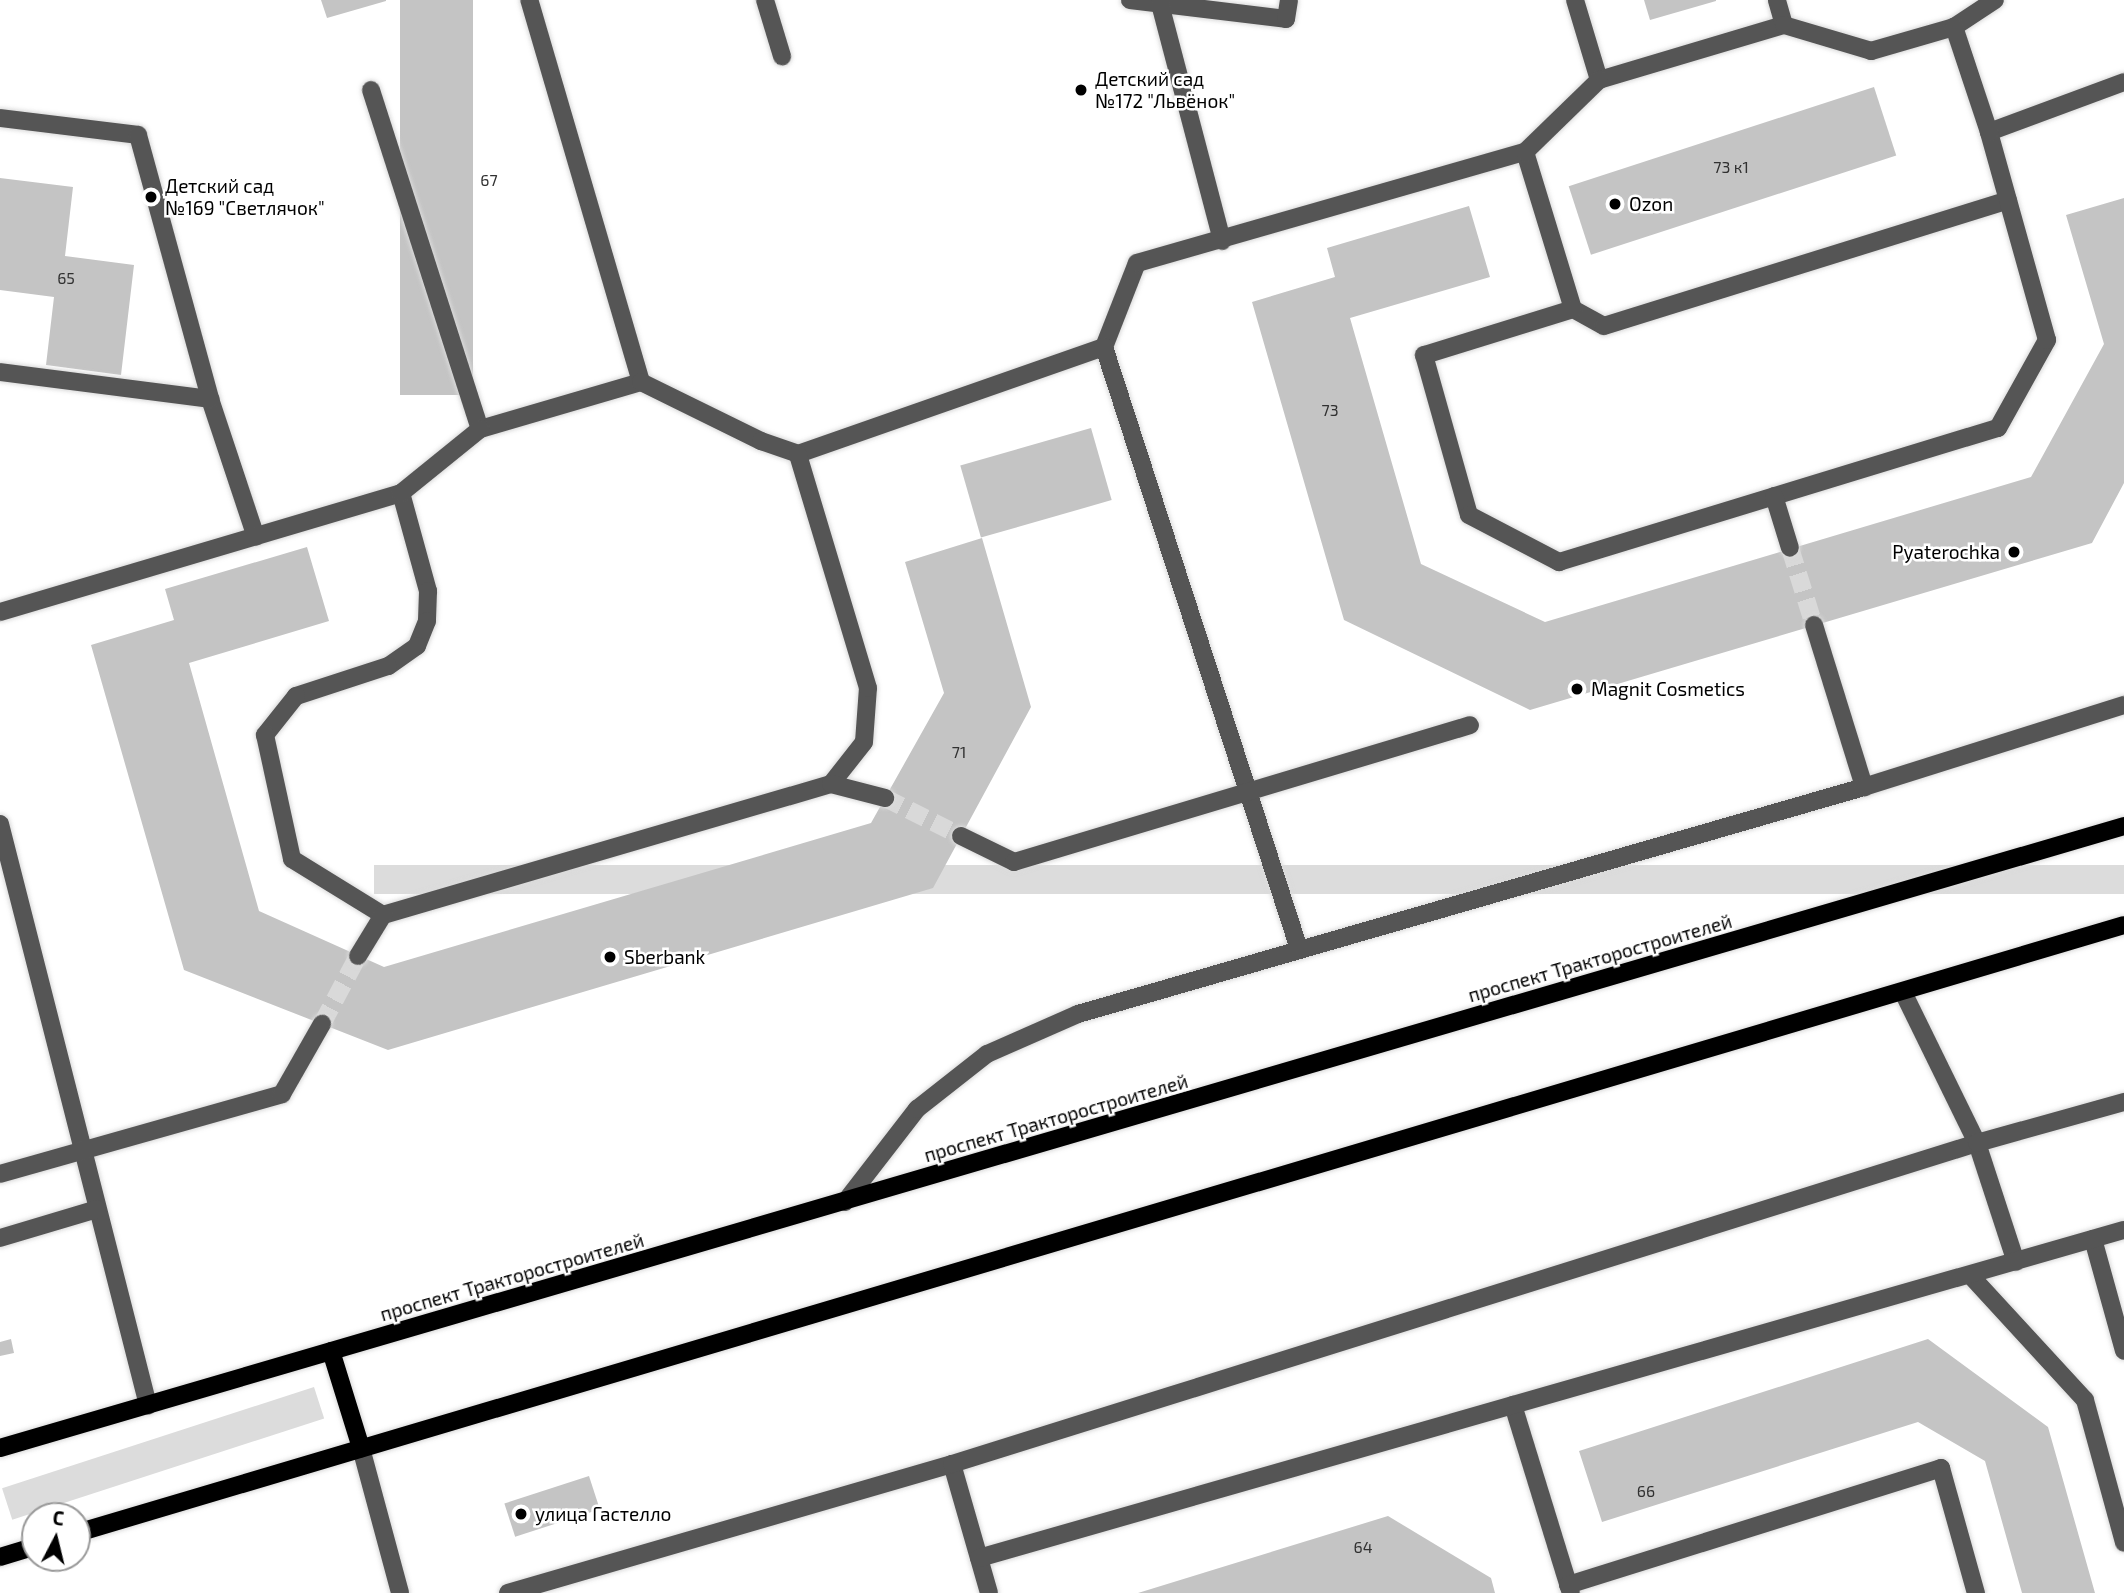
<!DOCTYPE html>
<html>
<head>
<meta charset="utf-8">
<style>
  body { margin:0 }
  #map { position:relative; width:2124px; height:1593px; overflow:hidden; background:#fff; font-family:"Exo 2",sans-serif }
  div>[style] { position:absolute }
  .green>* { inset:0; background:#dcdcdc; transform-origin:0 0 }
  .building>* { inset:0; background:#c4c4c4; transform-origin:0 0 }
  .minor-tunnel>* { height:18px; margin-top:-9px; transform-origin:0; background:repeating-linear-gradient(90deg,#d9d9d9 0 18px,transparent 0 27px) }
  .roads { filter:drop-shadow(0 0 2px #dbdbdb) drop-shadow(0 0 2px #dbdbdb) }
  .minor>* { height:18px; margin:-9px; padding:0 9px; transform-origin:9px; border-radius:9px; background:#555 }
  .major>* { height:18px; margin:-9px; padding:0 9px; transform-origin:9px; border-radius:9px; background:#000 }
  .dots>* { width:19px; height:19px; translate:-50% -50%; box-sizing:border-box; border:4px solid #fff; border-radius:50% }
  span { translate:-50% -50%; white-space:nowrap; text-align:center; line-height:1.15; -webkit-text-stroke:5px #fff; paint-order:stroke }
  .number-label { font-size:16px; color:#313131 }
  .number-label span { -webkit-text-stroke-width:0 }
  .poi-label { font-size:19px; color:#000 }
  .left { translate:0 -50%; text-align:left }
  .right { translate:-100% -50%; text-align:right }
  .street-label { font-size:19px; color:#000 }
  .north { position:absolute; left:21px; top:1502px; width:70px; height:70px; box-sizing:border-box; background:#fff; border:2px solid #999; border-radius:50%; rotate:7deg; font-size:19px; font-weight:700; line-height:28px; text-align:center; color:#000 }
  .north::after { content:''; display:block; margin:auto; width:24px; height:32px; background:#000; clip-path:polygon(50% 0,100% 100%,50% 72%,0 100%) }
</style>
</head>
<body>
<div id="map">
  <div class="green">
    <div style="left:2124px;top:865px;width:29px;height:1750px;rotate:90deg"></div>
    <div style="left:314px;top:1387px;width:33px;height:328px;rotate:72deg"></div>
  </div>
  <div class="building">
    <div style="clip-path:polygon(321px 0,386px 0,386px 1px,327px 18px)"></div>
    <div style="left:400px;top:0;width:73px;height:395px"></div>
    <div style="clip-path:polygon(1644px 0,1716px 0,1716px 1px,1650px 20px)"></div>
    <div style="left:1874px;top:87px;width:72px;height:321px;rotate:72deg"></div>
    <div style="clip-path:polygon(0 178px,73px 187px,65px 256px,134px 265px,121px 375px,46px 365px,54px 297px,0 290px)"></div>
    <div style="clip-path:polygon(2124px 198px,2124px 483px,2092px 543px,1530px 710px,1344px 620px,1252px 302px,1335px 277px,1327px 248px,1469px 206px,1490px 277px,1350px 318px,1421px 564px,1545px 622px,2031px 477px,2104px 344px,2066px 215px)"></div>
    <div style="left:1091px;top:428px;width:75px;height:136px;rotate:74deg"></div>
    <div style="clip-path:polygon(982px 538px,1031px 707px,933px 888px,388px 1050px,184px 970px,91px 645px,174px 620px,165px 589px,307px 547px,329px 621px,189px 663px,259px 911px,384px 967px,871px 823px,944px 693px,905px 562px)"></div>
    <div style="clip-path:polygon(11px 1339px,14px 1353px,0 1356px,0 1342px)"></div>
    <div style="clip-path:polygon(1928px 1339px,2048px 1427px,2095px 1593px,2022px 1593px,1985px 1461px,1918px 1422px,1602px 1522px,1579px 1451px)"></div>
    <div style="left:589px;top:1476px;width:35px;height:89px;rotate:72deg"></div>
    <div style="clip-path:polygon(1388px 1516px,1491px 1578px,1495px 1593px,1138px 1593px)"></div>
  </div>
  <div class="minor-tunnel">
    <div style="left:1790px;top:548px;width:81px;rotate:72.7deg"></div>
    <div style="left:885px;top:798px;width:85px;rotate:26.6deg"></div>
    <div style="left:322px;top:1024px;width:77px;rotate:-62.1deg"></div>
  </div>
  <div class="roads">
    <div class="minor">
      <div style="left:765px;top:0;width:59px;rotate:73.1deg"></div>
      <div style="left:1130px;top:0;width:157px;rotate:6.9deg"></div>
      <div style="left:1286px;top:19px;width:19px;rotate:-81deg"></div>
      <div style="left:1575px;top:0;width:84px;rotate:73.3deg"></div>
      <div style="left:1599px;top:80px;width:193px;rotate:-16.6deg"></div>
      <div style="left:1784px;top:25px;width:26px;rotate:-106deg"></div>
      <div style="left:1160px;top:4px;width:245px;rotate:75.3deg"></div>
      <div style="left:1784px;top:25px;width:91px;rotate:16.6deg"></div>
      <div style="left:1871px;top:51px;width:86px;rotate:-16.1deg"></div>
      <div style="left:1954px;top:27px;width:49px;rotate:-33.4deg"></div>
      <div style="left:371px;top:90px;width:356px;rotate:72.2deg"></div>
      <div style="left:480px;top:429px;width:168px;rotate:-16.3deg"></div>
      <div style="left:641px;top:382px;width:398px;rotate:-106.3deg"></div>
      <div style="left:0;top:118px;width:139px;rotate:7deg"></div>
      <div style="left:138px;top:135px;width:274px;rotate:74.7deg"></div>
      <div style="left:210px;top:399px;width:145px;rotate:71.6deg"></div>
      <div style="left:1989px;top:132px;width:144px;rotate:-20.3deg"></div>
      <div style="left:1525px;top:152px;width:164px;rotate:73deg"></div>
      <div style="left:1573px;top:309px;width:35px;rotate:29deg"></div>
      <div style="left:1604px;top:326px;width:423px;rotate:-17.3deg"></div>
      <div style="left:1573px;top:309px;width:156px;rotate:162.8deg"></div>
      <div style="left:1424px;top:355px;width:166px;rotate:74.3deg"></div>
      <div style="left:1469px;top:515px;width:102px;rotate:27.6deg"></div>
      <div style="left:1559px;top:562px;width:459px;rotate:-17deg"></div>
      <div style="left:1998px;top:428px;width:101px;rotate:-60.9deg"></div>
      <div style="left:2047px;top:340px;width:216px;rotate:-105.6deg"></div>
      <div style="left:1989px;top:132px;width:111px;rotate:-108.4deg"></div>
      <div style="left:1104px;top:347px;width:90px;rotate:-68.6deg"></div>
      <div style="left:1137px;top:263px;width:404px;rotate:-16deg"></div>
      <div style="left:1525px;top:152px;width:103px;rotate:-44.2deg"></div>
      <div style="left:0;top:372px;width:212px;rotate:7.3deg"></div>
      <div style="left:641px;top:382px;width:134px;rotate:26.2deg"></div>
      <div style="left:761px;top:441px;width:39px;rotate:19deg"></div>
      <div style="left:798px;top:454px;width:324px;rotate:-19.3deg"></div>
      <div style="left:1104px;top:347px;width:633px;rotate:72.05deg"></div>
      <div style="left:401px;top:493px;width:102px;rotate:74.6deg"></div>
      <div style="left:428px;top:591px;width:30px;rotate:92deg"></div>
      <div style="left:427px;top:621px;width:27px;rotate:112deg"></div>
      <div style="left:417px;top:646px;width:35px;rotate:145deg"></div>
      <div style="left:388px;top:666px;width:97px;rotate:161.9deg"></div>
      <div style="left:296px;top:696px;width:50px;rotate:128.5deg"></div>
      <div style="left:265px;top:735px;width:127px;rotate:77.7deg"></div>
      <div style="left:292px;top:859px;width:107px;rotate:31.6deg"></div>
      <div style="left:383px;top:915px;width:467px;rotate:-16.3deg"></div>
      <div style="left:831px;top:784px;width:53px;rotate:-51.8deg"></div>
      <div style="left:864px;top:742px;width:54px;rotate:-85.8deg"></div>
      <div style="left:868px;top:688px;width:244px;rotate:-106.7deg"></div>
      <div style="left:1774px;top:496px;width:54px;rotate:72.9deg"></div>
      <div style="left:0;top:612px;width:418px;rotate:-16.5deg"></div>
      <div style="left:401px;top:493px;width:102px;rotate:-39deg"></div>
      <div style="left:1814px;top:625px;width:170px;rotate:72.8deg"></div>
      <div style="left:831px;top:784px;width:56px;rotate:14.5deg"></div>
      <div style="left:0;top:824px;width:600px;rotate:75.71deg"></div>
      <div style="left:961px;top:836px;width:59px;rotate:26.1deg"></div>
      <div style="left:1014px;top:862px;width:476px;rotate:-16.7deg"></div>
      <div style="left:358px;top:956px;width:48px;rotate:-58.6deg"></div>
      <div style="left:1903px;top:992px;width:168px;rotate:63.9deg"></div>
      <div style="left:1977px;top:1143px;width:125px;rotate:71.9deg"></div>
      <div style="left:0;top:1174px;width:293px;rotate:-15.8deg"></div>
      <div style="left:282px;top:1094px;width:81px;rotate:-60.3deg"></div>
      <div style="left:845px;top:1202px;width:118px;rotate:-52.3deg"></div>
      <div style="left:917px;top:1109px;width:89px;rotate:-38.2deg"></div>
      <div style="left:987px;top:1054px;width:99px;rotate:-23.7deg"></div>
      <div style="left:1078px;top:1014px;width:818px;rotate:-16.11deg"></div>
      <div style="left:1864px;top:787px;width:273px;rotate:-17.5deg"></div>
      <div style="left:0;top:1238px;width:101px;rotate:-16.6deg"></div>
      <div style="left:2093px;top:1239px;width:116px;rotate:74.5deg"></div>
      <div style="left:1970px;top:1275px;width:170px;rotate:47.4deg"></div>
      <div style="left:2085px;top:1400px;width:148px;rotate:74.7deg"></div>
      <div style="left:1513px;top:1405px;width:197px;rotate:72.9deg"></div>
      <div style="left:361px;top:1448px;width:150px;rotate:74.9deg"></div>
      <div style="left:952px;top:1464px;width:134px;rotate:74deg"></div>
      <div style="left:979px;top:1558px;width:1191px;rotate:-15.99deg"></div>
      <div style="left:1568px;top:1585px;width:391px;rotate:-17.4deg"></div>
      <div style="left:1941px;top:1468px;width:130px;rotate:74.4deg"></div>
      <div style="left:508px;top:1593px;width:462px;rotate:-16.2deg"></div>
      <div style="left:952px;top:1464px;width:1074px;rotate:-17.39deg"></div>
      <div style="left:1977px;top:1143px;width:153px;rotate:-15.6deg"></div>
    </div>
    <div class="major">
      <div style="left:331px;top:1351px;width:102px;rotate:72.8deg"></div>
      <div style="left:0;top:1448px;width:2213px;rotate:-16.32deg"></div>
      <div style="left:77px;top:1533px;width:2135px;rotate:-16.54deg"></div>
      <div style="left:0;top:1557px;width:37px;rotate:-17deg"></div>
    </div>
  </div>
  <div class="dots">
    <div style="left:1081px;top:90px;background:#000"></div>
    <div style="left:151px;top:197px;background:#000"></div>
    <div style="left:1615px;top:204px;background:#000"></div>
    <div style="left:2014px;top:552px;background:#000"></div>
    <div style="left:1577px;top:689px;background:#000"></div>
    <div style="left:610px;top:957px;background:#000"></div>
    <div style="left:521px;top:1514px;background:#000"></div>
  </div>
  <div class="number-label">
    <span style="left:1731px;top:167px">73 к1</span>
    <span style="left:489px;top:180px">67</span>
    <span style="left:66px;top:278px">65</span>
    <span style="left:1330px;top:410px">73</span>
    <span style="left:959px;top:752px">71</span>
    <span style="left:1646px;top:1491px">66</span>
    <span style="left:1363px;top:1547px">64</span>
  </div>
  <div class="poi-label">
    <span class="left" style="left:1095px;top:90px">Детский сад<br>№172 "Львёнок"</span>
    <span class="left" style="left:165px;top:197px">Детский сад<br>№169 "Светлячок"</span>
    <span class="left" style="left:1629px;top:204px">Ozon</span>
    <span class="right" style="left:2000px;top:552px">Pyaterochka</span>
    <span class="left" style="left:1591px;top:689px">Magnit Cosmetics</span>
    <span class="left" style="left:624px;top:957px">Sberbank</span>
    <span class="left" style="left:535px;top:1514px">улица Гастелло</span>
  </div>
  <div class="street-label">
    <span style="left:1600px;top:958px;rotate:-16deg">проспект Тракторостроителей</span>
    <span style="left:1056px;top:1118px;rotate:-16deg">проспект Тракторостроителей</span>
    <span style="left:512px;top:1277px;rotate:-16deg">проспект Тракторостроителей</span>
  </div>
  <div class="north">С</div>
</div>
</body>
</html>
